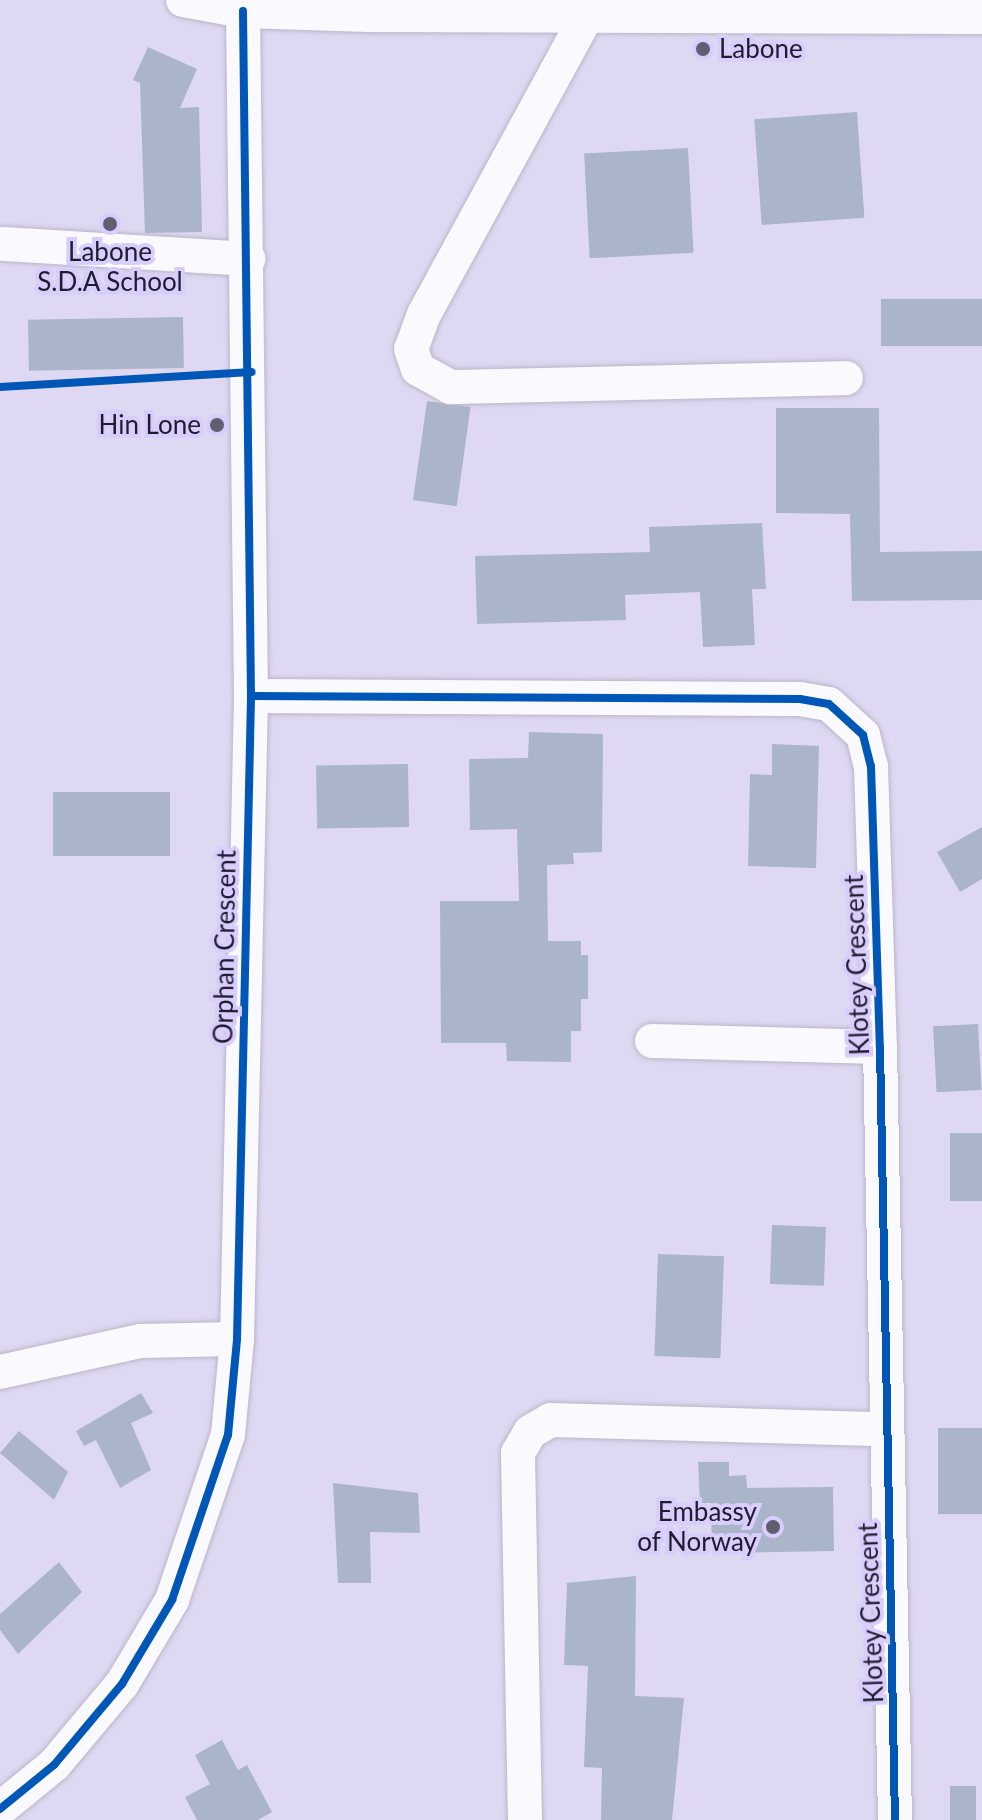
<!DOCTYPE html>
<html>
<head>
<meta charset="utf-8">
<style>
  body { margin:0 }
  #map { position:relative; width:982px; height:1820px; overflow:hidden; background:#dfd8f2; font-family:Lato,sans-serif }
  div>[style] { position:absolute }
  .building>* { inset:0; background:#aab5ca; transform-origin:0 0 }
  .roads { filter:drop-shadow(0 0 2px #bbb6c9) drop-shadow(0 0 2px #bbb6c9) }
  .minor>* { height:34px; margin:-17px; padding:0 17px; transform-origin:17px; border-radius:17px; background:#faf9fd }
  .cycleway>* { height:8px; margin:-4px; padding:0 4px; transform-origin:4px; border-radius:4px; background:#0057b8 }
  .dots>* { width:22px; height:22px; translate:-50% -50%; box-sizing:border-box; border:4px solid #d9cdfd; border-radius:50% }
  span { translate:-50% -50%; white-space:nowrap; text-align:center; line-height:1.15; -webkit-text-stroke:8px #d9cdfd; paint-order:stroke }
  .poi-label { font-size:26px; color:#201b2d }
  .left { translate:0 -50%; text-align:left }
  .right { translate:-100% -50%; text-align:right }
  .street-label { font-size:26px; color:#201b2d }
</style>
</head>
<body>
<div id="map">
  <div class="building">
    <div style="clip-path:polygon(148px 47px,197px 69px,180px 108px,199px 107px,202px 232px,145px 233px,140px 83px,133px 80px)"></div>
    <div style="left:857px;top:112px;width:106px;height:103px;rotate:86deg"></div>
    <div style="left:688px;top:148px;width:105px;height:104px;rotate:87deg"></div>
    <div style="left:982px;top:299px;width:47px;height:101px;rotate:90deg"></div>
    <div style="left:183px;top:317px;width:51px;height:155px;rotate:89deg"></div>
    <div style="left:427px;top:401px;width:44px;height:100px;rotate:8deg"></div>
    <div style="clip-path:polygon(776px 408px,879px 408px,880px 552px,982px 551px,982px 600px,852px 601px,850px 514px,776px 513px)"></div>
    <div style="clip-path:polygon(762px 523px,766px 589px,752px 589px,755px 645px,703px 647px,700px 592px,625px 595px,626px 620px,477px 624px,475px 556px,650px 552px,649px 527px)"></div>
    <div style="clip-path:polygon(529px 732px,603px 734px,602px 852px,573px 853px,574px 864px,547px 865px,548px 941px,581px 941px,581px 955px,588px 955px,588px 999px,581px 999px,581px 1031px,571px 1031px,571px 1062px,507px 1061px,506px 1043px,441px 1043px,440px 901px,519px 901px,517px 829px,470px 830px,469px 759px,528px 758px)"></div>
    <div style="clip-path:polygon(772px 744px,819px 746px,816px 868px,748px 866px,750px 774px,772px 775px)"></div>
    <div style="left:408px;top:764px;width:63px;height:92px;rotate:89deg"></div>
    <div style="left:170px;top:792px;width:64px;height:117px;rotate:90deg"></div>
    <div style="clip-path:polygon(982px 827px,982px 879px,960px 892px,937px 852px)"></div>
    <div style="left:978px;top:1024px;width:66px;height:45px;rotate:87deg"></div>
    <div style="left:950px;top:1133px;width:32px;height:68px"></div>
    <div style="left:772px;top:1225px;width:54px;height:59px;rotate:2deg"></div>
    <div style="left:658px;top:1254px;width:66px;height:102px;rotate:2deg"></div>
    <div style="clip-path:polygon(141px 1393px,153px 1413px,131px 1423px,151px 1470px,120px 1488px,96px 1440px,84px 1446px,76px 1431px)"></div>
    <div style="left:982px;top:1428px;width:86px;height:44px;rotate:90deg"></div>
    <div style="clip-path:polygon(19px 1431px,68px 1472px,54px 1500px,0 1453px)"></div>
    <div style="clip-path:polygon(698px 1462px,729px 1462px,729px 1476px,746px 1475px,747px 1488px,833px 1487px,834px 1551px,712px 1553px,711px 1503px,700px 1503px)"></div>
    <div style="clip-path:polygon(333px 1483px,418px 1493px,420px 1533px,370px 1532px,371px 1583px,338px 1583px)"></div>
    <div style="clip-path:polygon(59px 1562px,82px 1592px,18px 1654px,0 1630px,0 1614px)"></div>
    <div style="clip-path:polygon(636px 1576px,635px 1696px,684px 1698px,672px 1820px,601px 1820px,602px 1768px,584px 1767px,588px 1666px,564px 1665px,567px 1583px)"></div>
    <div style="clip-path:polygon(222px 1740px,238px 1770px,247px 1765px,272px 1812px,258px 1820px,197px 1820px,185px 1797px,210px 1784px,195px 1755px)"></div>
    <div style="left:950px;top:1786px;width:26px;height:34px"></div>
  </div>
  <div class="roads">
    <div class="minor">
      <div style="left:183px;top:0;width:61px;rotate:10.4deg"></div>
      <div style="left:243px;top:11px;width:125px;rotate:1.8deg"></div>
      <div style="left:368px;top:15px;width:614px;rotate:0.19deg"></div>
      <div style="left:585px;top:19px;width:336px;rotate:118.6deg"></div>
      <div style="left:424px;top:314px;width:37px;rotate:110deg"></div>
      <div style="left:411px;top:349px;width:21px;rotate:71deg"></div>
      <div style="left:418px;top:369px;width:37px;rotate:29deg"></div>
      <div style="left:450px;top:387px;width:396px;rotate:-1.3deg"></div>
      <div style="left:3px;top:244px;width:246px;rotate:3.5deg"></div>
      <div style="left:251px;top:696px;width:549px;rotate:0.31deg"></div>
      <div style="left:800px;top:699px;width:29px;rotate:10deg"></div>
      <div style="left:829px;top:704px;width:46px;rotate:42.4deg"></div>
      <div style="left:863px;top:735px;width:32px;rotate:76deg"></div>
      <div style="left:871px;top:766px;width:281px;rotate:88.2deg"></div>
      <div style="left:880px;top:1047px;width:773px;rotate:88.89deg"></div>
      <div style="left:652px;top:1041px;width:228px;rotate:1.5deg"></div>
      <div style="left:0;top:1372px;width:143px;rotate:-12.5deg"></div>
      <div style="left:140px;top:1341px;width:97px;rotate:-1.2deg"></div>
      <div style="left:0;top:1809px;width:70px;rotate:-39.2deg"></div>
      <div style="left:54px;top:1765px;width:106px;rotate:-50deg"></div>
      <div style="left:122px;top:1684px;width:98px;rotate:-59.2deg"></div>
      <div style="left:172px;top:1600px;width:174px;rotate:-71.3deg"></div>
      <div style="left:228px;top:1435px;width:96px;rotate:-84.6deg"></div>
      <div style="left:237px;top:1339px;width:643px;rotate:-88.75deg"></div>
      <div style="left:251px;top:696px;width:685px;rotate:-90.67deg"></div>
      <div style="left:525px;top:1820px;width:367px;rotate:-91.1deg"></div>
      <div style="left:518px;top:1453px;width:24px;rotate:-60deg"></div>
      <div style="left:530px;top:1432px;width:24px;rotate:-30deg"></div>
      <div style="left:551px;top:1420px;width:332px;rotate:1.6deg"></div>
    </div>
  </div>
  <div class="cycleway">
    <div style="left:0;top:387px;width:252px;rotate:-3.4deg"></div>
    <div style="left:251px;top:696px;width:549px;rotate:0.31deg"></div>
    <div style="left:800px;top:699px;width:29px;rotate:10deg"></div>
    <div style="left:829px;top:704px;width:46px;rotate:42.4deg"></div>
    <div style="left:863px;top:735px;width:32px;rotate:76deg"></div>
    <div style="left:871px;top:766px;width:281px;rotate:88.2deg"></div>
    <div style="left:880px;top:1047px;width:773px;rotate:88.89deg"></div>
    <div style="left:0;top:1809px;width:70px;rotate:-39.2deg"></div>
    <div style="left:54px;top:1765px;width:106px;rotate:-50deg"></div>
    <div style="left:122px;top:1684px;width:98px;rotate:-59.2deg"></div>
    <div style="left:172px;top:1600px;width:174px;rotate:-71.3deg"></div>
    <div style="left:228px;top:1435px;width:96px;rotate:-84.6deg"></div>
    <div style="left:237px;top:1339px;width:643px;rotate:-88.75deg"></div>
    <div style="left:251px;top:696px;width:685px;rotate:-90.67deg"></div>
  </div>
  <div class="dots">
    <div style="left:703px;top:49px;background:#635d72"></div>
    <div style="left:110px;top:224px;background:#635d72"></div>
    <div style="left:217px;top:425px;background:#635d72"></div>
    <div style="left:773px;top:1527px;background:#635d72"></div>
  </div>
  <div class="poi-label">
    <span class="left" style="left:719px;top:49px">Labone</span>
    <span style="left:110px;top:267px">Labone<br>S.D.A School</span>
    <span class="right" style="left:201px;top:425px">Hin Lone</span>
    <span class="right" style="left:757px;top:1527px">Embassy<br>of Norway</span>
  </div>
  <div class="street-label">
    <span style="left:225px;top:947px;rotate:-89deg">Orphan Crescent</span>
    <span style="left:857px;top:965px;rotate:-92deg">Klotey Crescent</span>
    <span style="left:871px;top:1613px;rotate:-92deg">Klotey Crescent</span>
  </div>
</div>
</body>
</html>
